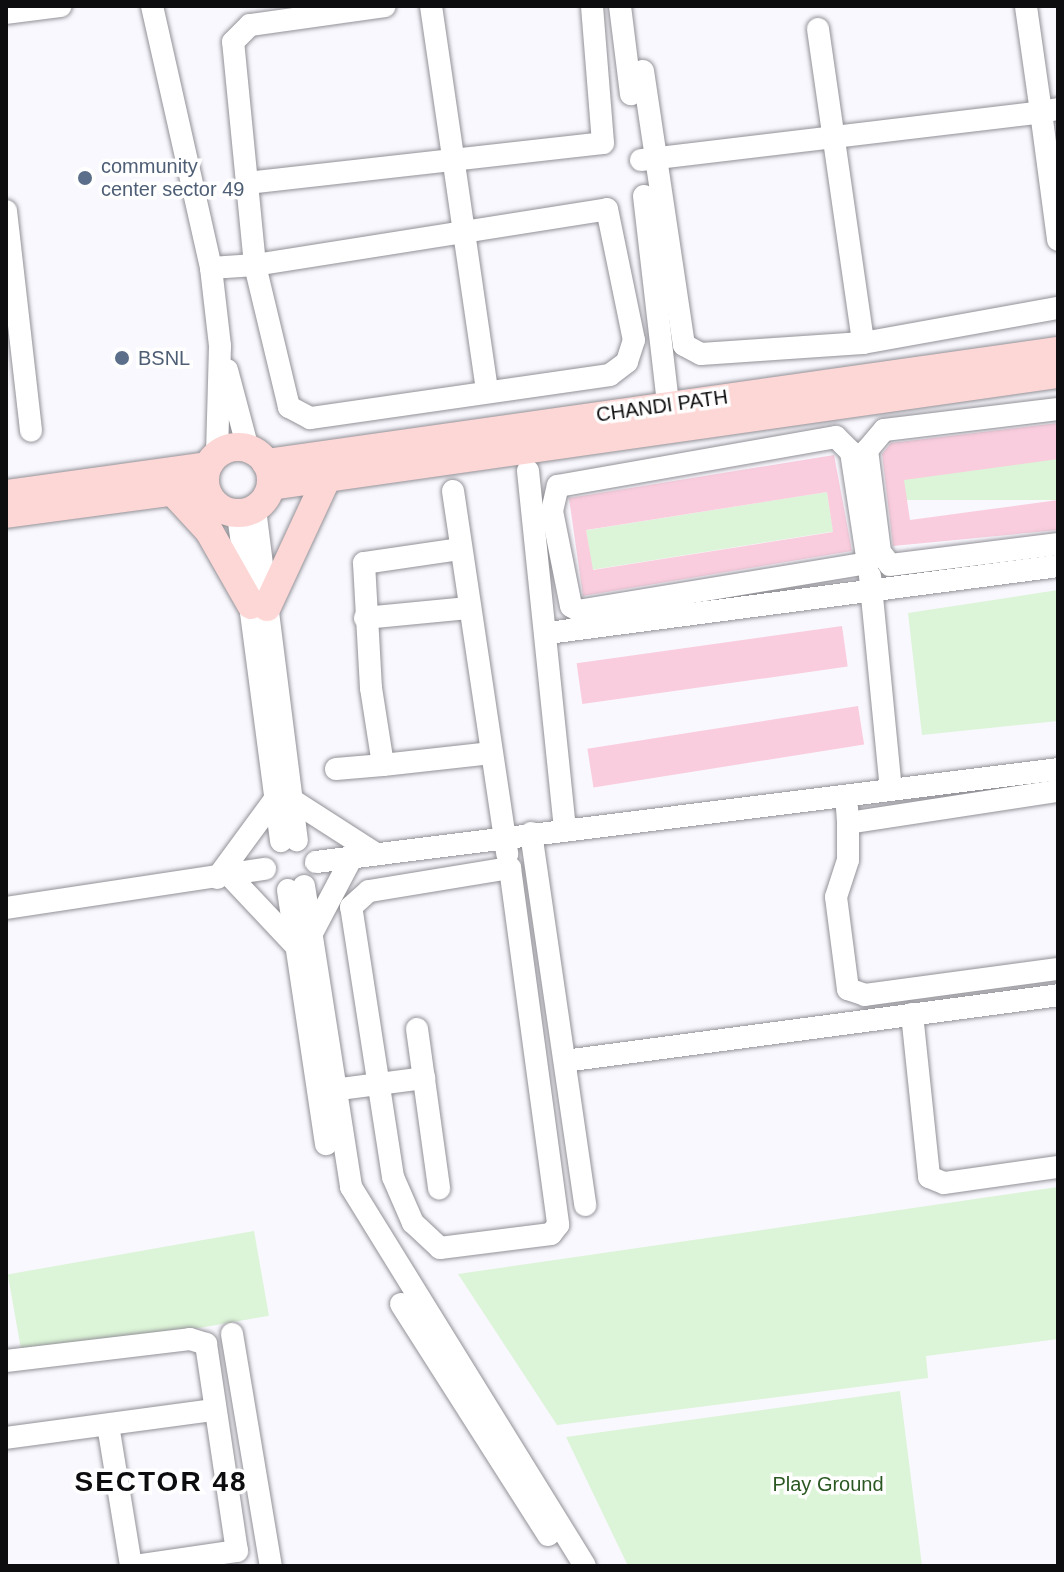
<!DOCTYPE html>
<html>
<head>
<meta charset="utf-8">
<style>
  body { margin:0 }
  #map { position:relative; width:1064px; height:1572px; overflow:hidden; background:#f9f8fe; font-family:Arial,sans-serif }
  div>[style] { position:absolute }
  .green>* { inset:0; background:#dcf4d7; transform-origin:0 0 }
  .building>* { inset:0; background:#f9cddd; transform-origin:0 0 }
  .roads { filter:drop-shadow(0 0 2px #929197) drop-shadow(0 0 2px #929197) }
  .minor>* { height:22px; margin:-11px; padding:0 11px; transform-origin:11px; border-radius:11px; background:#fff }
  .major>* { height:28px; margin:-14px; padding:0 14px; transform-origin:14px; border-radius:14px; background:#fdd7d5 }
  .major>.ring { margin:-14px; padding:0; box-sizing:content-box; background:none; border:28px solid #fdd7d5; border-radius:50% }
  .dots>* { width:22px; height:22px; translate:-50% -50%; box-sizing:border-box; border:4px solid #fff; border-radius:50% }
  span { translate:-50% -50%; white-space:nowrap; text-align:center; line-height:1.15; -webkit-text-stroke:7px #fff; paint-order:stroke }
  .service-label { font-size:20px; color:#4e5e75 }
  .left { translate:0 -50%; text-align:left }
  .street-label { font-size:20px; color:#0d0d0f }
  .park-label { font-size:20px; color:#2b5822 }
  .district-label { font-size:28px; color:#0d0d0f; font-weight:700; letter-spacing:2px }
  .frame { position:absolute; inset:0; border:8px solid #0d0d0f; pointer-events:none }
</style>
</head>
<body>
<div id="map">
  <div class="green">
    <div style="left:1058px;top:459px;width:41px;height:155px;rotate:90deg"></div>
    <div style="left:827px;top:492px;width:40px;height:244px;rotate:81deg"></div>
    <div style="clip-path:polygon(1058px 590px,1058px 721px,922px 735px,908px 613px)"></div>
    <div style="clip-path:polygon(1058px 1187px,1058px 1339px,926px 1356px,928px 1378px,557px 1425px,458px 1274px)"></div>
    <div style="left:254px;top:1231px;width:86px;height:250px;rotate:80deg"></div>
    <div style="clip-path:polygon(900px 1391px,922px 1566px,628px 1566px,566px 1437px)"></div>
  </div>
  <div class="building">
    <div style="clip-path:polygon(1058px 423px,1058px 459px,904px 480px,910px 520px,1058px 500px,1058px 530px,893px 546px,882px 454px,891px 443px)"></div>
    <div style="clip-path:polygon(evenodd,834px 455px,852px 551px,583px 596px,569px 498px,834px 455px,827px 492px,833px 532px,593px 570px,586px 530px,827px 492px)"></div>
    <div style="left:842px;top:626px;width:41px;height:268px;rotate:82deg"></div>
    <div style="left:858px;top:706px;width:39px;height:274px;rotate:81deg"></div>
  </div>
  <div class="roads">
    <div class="minor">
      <div style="left:152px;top:6px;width:269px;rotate:77.3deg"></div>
      <div style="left:211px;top:268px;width:79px;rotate:83.4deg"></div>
      <div style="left:220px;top:346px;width:108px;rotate:91.6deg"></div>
      <div style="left:431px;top:6px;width:388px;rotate:81.7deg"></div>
      <div style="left:620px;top:6px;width:89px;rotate:82.9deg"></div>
      <div style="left:6px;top:13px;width:55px;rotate:-7.3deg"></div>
      <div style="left:818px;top:29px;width:317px;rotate:81.8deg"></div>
      <div style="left:643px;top:71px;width:277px;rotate:81.5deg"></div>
      <div style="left:684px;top:345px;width:19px;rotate:28deg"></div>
      <div style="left:701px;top:354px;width:162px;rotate:-3.9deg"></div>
      <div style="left:863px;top:343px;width:198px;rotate:-10.2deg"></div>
      <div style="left:1058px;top:109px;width:17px;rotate:170deg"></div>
      <div style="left:1041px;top:112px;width:129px;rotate:82.4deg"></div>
      <div style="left:641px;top:160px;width:403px;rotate:-6.8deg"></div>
      <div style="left:1041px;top:112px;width:107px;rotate:-98.1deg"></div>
      <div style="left:247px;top:183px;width:358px;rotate:-6.4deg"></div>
      <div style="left:603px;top:143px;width:137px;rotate:-94.6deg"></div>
      <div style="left:644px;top:196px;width:210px;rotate:83.4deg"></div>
      <div style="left:6px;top:211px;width:221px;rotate:83.5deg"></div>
      <div style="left:211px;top:268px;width:44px;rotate:-3.9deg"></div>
      <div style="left:255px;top:265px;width:356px;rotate:-9deg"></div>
      <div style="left:607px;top:209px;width:134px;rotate:78.4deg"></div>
      <div style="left:634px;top:340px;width:23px;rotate:108deg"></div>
      <div style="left:627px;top:362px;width:21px;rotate:143deg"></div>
      <div style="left:610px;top:375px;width:303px;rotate:171.8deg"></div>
      <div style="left:310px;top:418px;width:24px;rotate:-152deg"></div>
      <div style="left:289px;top:407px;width:146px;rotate:-103.5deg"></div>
      <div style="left:255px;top:265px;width:224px;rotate:-95.6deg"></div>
      <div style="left:233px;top:42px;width:24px;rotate:-45deg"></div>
      <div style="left:250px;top:25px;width:136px;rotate:-8deg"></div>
      <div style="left:227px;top:370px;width:82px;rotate:75.1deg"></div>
      <div style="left:1058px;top:409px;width:175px;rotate:173.1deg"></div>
      <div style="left:884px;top:430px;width:26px;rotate:130deg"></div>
      <div style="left:867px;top:450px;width:103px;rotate:82.7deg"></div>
      <div style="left:880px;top:552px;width:16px;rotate:52deg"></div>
      <div style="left:890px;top:565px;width:169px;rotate:-7.1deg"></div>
      <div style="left:836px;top:437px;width:21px;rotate:45deg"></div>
      <div style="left:851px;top:452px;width:112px;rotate:81.3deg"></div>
      <div style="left:868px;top:563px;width:293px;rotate:170.6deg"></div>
      <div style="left:579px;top:611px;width:9px;rotate:-148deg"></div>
      <div style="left:571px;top:606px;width:97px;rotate:-101.3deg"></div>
      <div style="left:552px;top:511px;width:26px;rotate:-77deg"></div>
      <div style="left:558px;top:486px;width:282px;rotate:-10deg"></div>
      <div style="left:528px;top:471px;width:360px;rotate:84.1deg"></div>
      <div style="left:453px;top:491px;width:367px;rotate:81.5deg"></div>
      <div style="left:255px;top:509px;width:334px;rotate:82.8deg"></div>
      <div style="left:238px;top:514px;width:330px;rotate:82.5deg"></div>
      <div style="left:460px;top:549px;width:97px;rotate:171.7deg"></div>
      <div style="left:364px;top:563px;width:125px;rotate:86.8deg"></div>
      <div style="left:371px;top:688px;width:78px;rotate:81.1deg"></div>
      <div style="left:383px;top:765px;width:109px;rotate:-6.3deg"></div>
      <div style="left:870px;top:576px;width:215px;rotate:84.4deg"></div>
      <div style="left:365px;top:618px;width:103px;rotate:-5.5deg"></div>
      <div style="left:548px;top:633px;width:514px;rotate:-7.48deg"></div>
      <div style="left:336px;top:769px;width:47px;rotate:-4.9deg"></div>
      <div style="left:292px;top:800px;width:100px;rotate:32.7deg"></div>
      <div style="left:847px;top:808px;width:15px;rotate:86deg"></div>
      <div style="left:848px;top:823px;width:212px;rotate:-8.7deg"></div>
      <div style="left:848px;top:823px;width:37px;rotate:90deg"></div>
      <div style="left:848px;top:860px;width:39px;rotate:108deg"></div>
      <div style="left:836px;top:897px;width:93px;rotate:82.6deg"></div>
      <div style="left:848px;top:989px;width:18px;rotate:19deg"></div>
      <div style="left:865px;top:995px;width:195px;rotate:-7.7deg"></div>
      <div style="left:531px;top:833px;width:376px;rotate:81.7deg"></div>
      <div style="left:316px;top:862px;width:748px;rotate:-7.14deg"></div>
      <div style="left:510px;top:868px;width:360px;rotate:82.3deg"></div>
      <div style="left:558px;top:1225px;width:11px;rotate:128deg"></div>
      <div style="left:551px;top:1234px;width:112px;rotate:172.8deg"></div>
      <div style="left:440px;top:1248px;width:37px;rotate:-137deg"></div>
      <div style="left:413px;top:1223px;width:50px;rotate:-113.5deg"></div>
      <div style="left:393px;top:1177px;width:273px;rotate:-98.8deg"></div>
      <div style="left:351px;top:907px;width:24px;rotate:-42deg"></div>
      <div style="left:369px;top:891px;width:143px;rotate:-9.3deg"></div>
      <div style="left:230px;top:876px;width:95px;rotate:46.7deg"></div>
      <div style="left:217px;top:878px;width:98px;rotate:-53.7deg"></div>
      <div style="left:304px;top:886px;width:305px;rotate:81.1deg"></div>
      <div style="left:351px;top:1187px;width:445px;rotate:58.3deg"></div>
      <div style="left:288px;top:890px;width:257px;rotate:81.5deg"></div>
      <div style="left:6px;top:908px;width:262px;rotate:-8.6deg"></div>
      <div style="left:312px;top:933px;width:86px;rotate:-62.2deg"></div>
      <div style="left:912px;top:1014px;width:164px;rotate:84deg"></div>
      <div style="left:929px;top:1177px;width:16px;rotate:22deg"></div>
      <div style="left:944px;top:1183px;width:115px;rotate:-8deg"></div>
      <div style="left:417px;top:1029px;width:161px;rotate:82.1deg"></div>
      <div style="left:565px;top:1061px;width:497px;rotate:-7.6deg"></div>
      <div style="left:333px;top:1090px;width:92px;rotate:-7.5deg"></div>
      <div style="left:401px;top:1304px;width:274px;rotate:57.5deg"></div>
      <div style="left:232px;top:1334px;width:235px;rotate:80.5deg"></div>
      <div style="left:6px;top:1361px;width:185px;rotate:-6.8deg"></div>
      <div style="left:190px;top:1339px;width:17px;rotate:17deg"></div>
      <div style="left:206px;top:1344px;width:209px;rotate:81.5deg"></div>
      <div style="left:237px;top:1551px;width:104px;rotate:171.7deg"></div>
      <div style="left:108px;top:1425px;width:143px;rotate:80.7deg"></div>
      <div style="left:6px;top:1438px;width:210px;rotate:-7.7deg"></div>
    </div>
    <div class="major">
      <div class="ring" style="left:205px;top:447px;width:38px;height:38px"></div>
      <div style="left:266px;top:463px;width:800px;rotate:-8.05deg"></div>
      <div style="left:271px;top:486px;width:795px;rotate:-8.1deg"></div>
      <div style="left:172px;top:491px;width:54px;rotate:47.2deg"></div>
      <div style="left:209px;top:531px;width:85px;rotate:60.4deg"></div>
      <div style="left:6px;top:494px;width:203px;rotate:-7.9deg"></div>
      <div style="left:6px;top:514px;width:201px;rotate:-7.7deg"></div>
      <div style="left:267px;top:607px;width:142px;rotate:-65.1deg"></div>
    </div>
  </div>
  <div class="dots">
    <div style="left:85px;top:178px;background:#5c6f8a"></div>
    <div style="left:122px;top:358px;background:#5c6f8a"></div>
  </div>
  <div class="service-label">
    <span class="left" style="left:101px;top:178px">community<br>center sector 49</span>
    <span class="left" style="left:138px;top:358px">BSNL</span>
  </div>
  <div class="street-label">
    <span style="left:662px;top:406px;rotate:-8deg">CHANDI PATH</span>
  </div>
  <div class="park-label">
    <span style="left:828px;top:1484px">Play Ground</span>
  </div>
  <div class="district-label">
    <span style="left:161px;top:1482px">SECTOR 48</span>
  </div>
  <div class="frame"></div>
</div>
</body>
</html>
